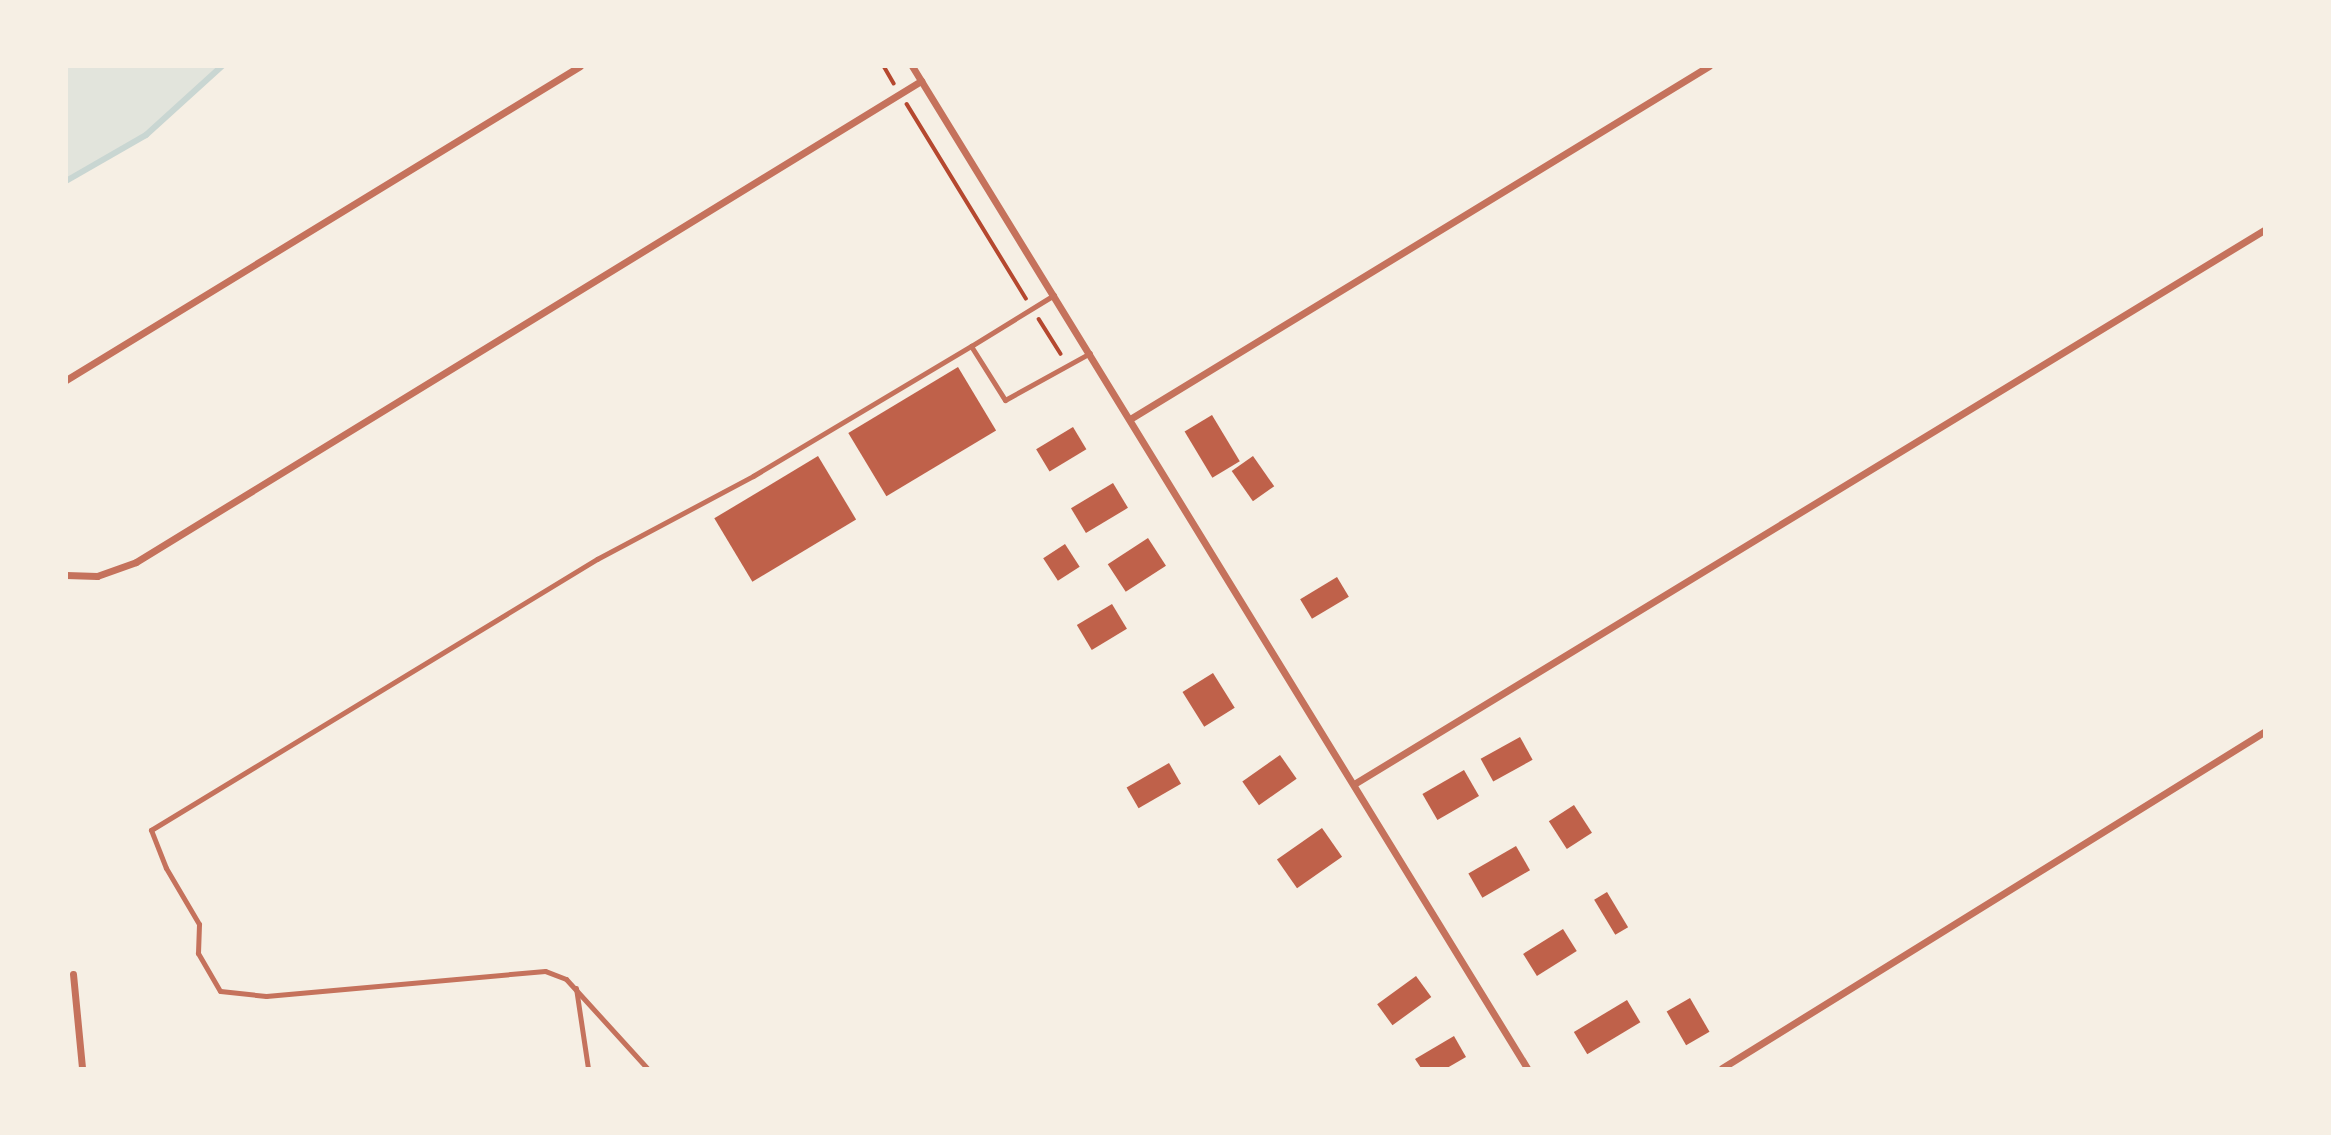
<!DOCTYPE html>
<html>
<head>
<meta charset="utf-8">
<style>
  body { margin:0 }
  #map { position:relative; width:2331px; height:1135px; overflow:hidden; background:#f6efe4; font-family:"Noto Serif",serif }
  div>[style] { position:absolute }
  .green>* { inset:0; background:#e2e4dc }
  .stream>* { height:6px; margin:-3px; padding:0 3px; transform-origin:3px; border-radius:3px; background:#c9d6d2 }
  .building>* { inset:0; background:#bf614a; transform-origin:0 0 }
  .path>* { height:3.5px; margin:-1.75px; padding:0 1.75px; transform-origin:1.75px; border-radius:1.75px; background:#b5482f }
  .service>* { height:5px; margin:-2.5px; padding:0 2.5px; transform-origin:2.5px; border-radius:2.5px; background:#c5725c }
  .minor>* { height:7px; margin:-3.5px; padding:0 3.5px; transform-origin:3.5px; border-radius:3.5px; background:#c5725c }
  span { translate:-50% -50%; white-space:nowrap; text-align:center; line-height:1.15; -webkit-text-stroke:6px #f6efe4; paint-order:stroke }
  .frame { position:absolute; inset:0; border:68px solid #f6efe4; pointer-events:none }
</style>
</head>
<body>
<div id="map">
  <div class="green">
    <div style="clip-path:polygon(67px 66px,222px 66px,222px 67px,146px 135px,67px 181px)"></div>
  </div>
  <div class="stream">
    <div style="left:66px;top:181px;width:92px;rotate:-29.9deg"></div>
    <div style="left:146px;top:135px;width:103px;rotate:-42.2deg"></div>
  </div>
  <div class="building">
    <div style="left:958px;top:367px;width:74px;height:128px;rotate:59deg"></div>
    <div style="left:1212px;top:415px;width:54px;height:32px;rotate:59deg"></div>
    <div style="left:1073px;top:427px;width:26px;height:43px;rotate:59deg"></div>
    <div style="left:818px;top:456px;width:74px;height:121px;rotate:59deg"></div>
    <div style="left:1253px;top:456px;width:37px;height:26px;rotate:55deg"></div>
    <div style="left:1113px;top:483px;width:29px;height:49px;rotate:59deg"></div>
    <div style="left:1148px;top:538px;width:33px;height:48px;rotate:57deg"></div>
    <div style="left:1065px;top:544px;width:27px;height:26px;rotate:57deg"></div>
    <div style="left:1337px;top:577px;width:23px;height:43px;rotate:59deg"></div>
    <div style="left:1112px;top:604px;width:29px;height:41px;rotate:59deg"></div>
    <div style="left:1213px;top:673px;width:41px;height:36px;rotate:58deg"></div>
    <div style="left:1520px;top:737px;width:26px;height:45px;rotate:61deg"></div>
    <div style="left:1280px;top:755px;width:29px;height:46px;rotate:55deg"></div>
    <div style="left:1169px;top:763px;width:24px;height:49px;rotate:60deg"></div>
    <div style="left:1464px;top:770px;width:30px;height:48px;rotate:60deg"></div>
    <div style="left:1574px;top:805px;width:33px;height:30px;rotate:57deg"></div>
    <div style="left:1322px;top:828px;width:35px;height:55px;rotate:55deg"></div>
    <div style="left:1516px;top:846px;width:28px;height:55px;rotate:60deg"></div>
    <div style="left:1607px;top:892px;width:41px;height:15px;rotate:59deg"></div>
    <div style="left:1563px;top:929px;width:26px;height:47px;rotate:58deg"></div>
    <div style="left:1416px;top:976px;width:26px;height:48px;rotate:54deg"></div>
    <div style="left:1690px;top:998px;width:39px;height:27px;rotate:60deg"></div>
    <div style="left:1627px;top:1000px;width:26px;height:62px;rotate:59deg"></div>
    <div style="clip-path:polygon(1454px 1036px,1466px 1057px,1447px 1068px,1421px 1068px,1415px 1059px)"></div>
  </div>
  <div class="path">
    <div style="left:884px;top:66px;width:20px;rotate:60deg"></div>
    <div style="left:907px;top:104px;width:228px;rotate:58.5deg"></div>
    <div style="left:1039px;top:319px;width:41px;rotate:57.8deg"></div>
  </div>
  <div class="service">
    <div style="left:1054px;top:295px;width:97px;rotate:148.4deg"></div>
    <div style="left:971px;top:346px;width:64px;rotate:57.8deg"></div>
    <div style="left:1005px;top:400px;width:97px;rotate:-28.9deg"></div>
    <div style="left:576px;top:988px;width:81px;rotate:81.5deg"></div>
    <div style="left:647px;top:1068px;width:120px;rotate:-132.3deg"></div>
    <div style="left:566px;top:979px;width:22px;rotate:-159deg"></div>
    <div style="left:545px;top:971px;width:280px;rotate:174.9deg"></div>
    <div style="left:266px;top:996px;width:46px;rotate:-173.8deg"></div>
    <div style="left:220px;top:991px;width:44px;rotate:-120.1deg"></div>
    <div style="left:198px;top:953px;width:29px;rotate:-88deg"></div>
    <div style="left:199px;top:924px;width:65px;rotate:-120.5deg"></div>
    <div style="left:166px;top:868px;width:41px;rotate:-111.5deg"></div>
    <div style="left:151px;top:830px;width:522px;rotate:-31.28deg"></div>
    <div style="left:597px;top:559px;width:177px;rotate:-28deg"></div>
    <div style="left:753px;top:476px;width:254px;rotate:-30.8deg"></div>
  </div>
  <div class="minor">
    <div style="left:912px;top:66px;width:1176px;rotate:58.46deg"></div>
    <div style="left:66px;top:380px;width:602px;rotate:-31.42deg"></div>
    <div style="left:1130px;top:419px;width:678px;rotate:-31.37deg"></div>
    <div style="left:66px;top:575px;width:31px;rotate:2deg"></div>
    <div style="left:97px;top:576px;width:41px;rotate:-19.7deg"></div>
    <div style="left:136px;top:562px;width:921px;rotate:-31.5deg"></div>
    <div style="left:1354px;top:784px;width:1065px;rotate:-31.33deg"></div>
    <div style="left:73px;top:974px;width:94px;rotate:84.5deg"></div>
    <div style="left:1722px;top:1068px;width:638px;rotate:-31.8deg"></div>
  </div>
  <div class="frame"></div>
</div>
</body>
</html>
